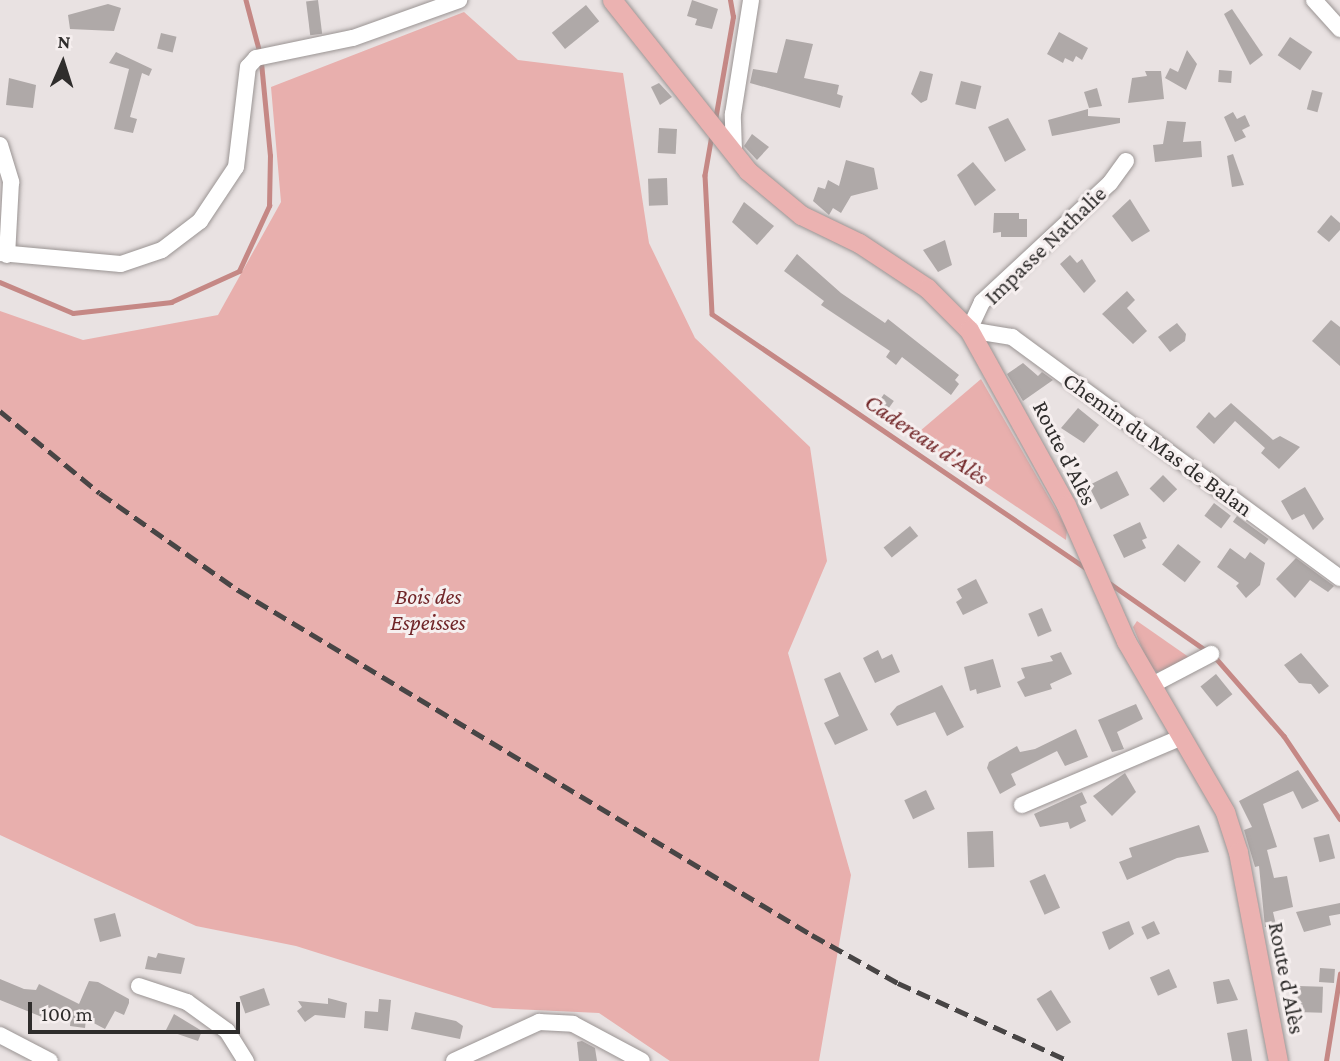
<!DOCTYPE html>
<html>
<head>
<meta charset="utf-8">
<style>
  body { margin:0 }
  #map { position:relative; width:1340px; height:1061px; overflow:hidden; background:#e9e2e2; font-family:"Crimson Pro",serif }
  div>[style] { position:absolute }
  .green>* { inset:0; background:#e8afad }
  .stream>* { height:4.5px; margin:-2.25px; padding:0 2.25px; transform-origin:2.25px; border-radius:2.25px; background:#c58885 }
  .building>* { inset:0; background:#afa9a8; transform-origin:0 0 }
  .roads { filter:drop-shadow(0 0 2px #9a9493) drop-shadow(0 0 2px #9a9493) }
  .minor>* { height:16px; margin:-8px; padding:0 8px; transform-origin:8px; border-radius:8px; background:#fff }
  .major>* { height:19px; margin:-9.5px; padding:0 9.5px; transform-origin:9.5px; border-radius:9.5px; background:#ebb2b1 }
  .rail>* { height:4.5px; margin-top:-2.25px; transform-origin:0; background:repeating-linear-gradient(90deg,#484545 0 14px,transparent 0 21px) }
  span { translate:-50% -50%; white-space:nowrap; text-align:center; line-height:1.15; -webkit-text-stroke:6px #f6efef; paint-order:stroke }
  .street-label { font-size:23px; color:#2f2d2c }
  .park-label { font-size:23px; color:#702528; font-style:italic }
  .water-label { font-size:24px; color:#722729; font-style:italic }
  .north { position:absolute; left:28px; top:28px; width:70px; height:70px; -webkit-text-stroke:5px #f6efef; paint-order:stroke; rotate:3deg; font-size:19px; font-weight:700; line-height:28px; text-align:center; color:#2f2d2c }
  .north::after { content:''; display:block; margin:auto; width:24px; height:32px; background:#2f2d2c; clip-path:polygon(50% 0,100% 100%,50% 72%,0 100%) }
  .scale { position:absolute; left:28px; top:1002px; width:212px; height:32px; box-sizing:border-box; border:4px solid #2f2d2c; border-top:0; padding-left:9px; font-size:21px; line-height:24px; white-space:nowrap; color:#2f2d2c; -webkit-text-stroke:5px #f6efef; paint-order:stroke }
</style>
</head>
<body>
<div id="map">
  <div class="green">
    <div style="clip-path:polygon(464px 12px,518px 60px,623px 73px,649px 243px,695px 338px,810px 447px,827px 561px,788px 653px,851px 875px,819px 1061px,670px 1061px,599px 1013px,493px 1008px,296px 946px,196px 926px,0 835px,0 311px,83px 340px,218px 315px,281px 202px,271px 87px)"></div>
    <div style="clip-path:polygon(981px 379px,1067px 529px,1066px 540px,913px 437px)"></div>
    <div style="clip-path:polygon(1137px 621px,1193px 660px,1157px 672px,1149px 665px,1133px 627px)"></div>
  </div>
  <div class="stream">
    <div style="left:246px;top:0;width:55px;rotate:75.2deg"></div>
    <div style="left:715px;top:120px;width:105px;rotate:-80.1deg"></div>
    <div style="left:733px;top:17px;width:17px;rotate:-100deg"></div>
    <div style="left:712px;top:135px;width:41px;rotate:99.9deg"></div>
    <div style="left:705px;top:175px;width:139px;rotate:87.1deg"></div>
    <div style="left:712px;top:314px;width:452px;rotate:34.2deg"></div>
    <div style="left:0;top:282px;width:79px;rotate:23deg"></div>
    <div style="left:73px;top:313px;width:99px;rotate:-6.4deg"></div>
    <div style="left:171px;top:302px;width:75px;rotate:-24.5deg"></div>
    <div style="left:239px;top:271px;width:72px;rotate:-65.2deg"></div>
    <div style="left:269px;top:206px;width:50px;rotate:-88.9deg"></div>
    <div style="left:270px;top:156px;width:94px;rotate:-95.5deg"></div>
    <div style="left:1108px;top:582px;width:121px;rotate:34.9deg"></div>
    <div style="left:1214px;top:656px;width:106px;rotate:48.8deg"></div>
    <div style="left:1284px;top:736px;width:100px;rotate:56deg"></div>
    <div style="left:1326px;top:1061px;width:88px;rotate:-80.9deg"></div>
  </div>
  <div class="building">
    <div style="left:318px;top:0;width:34px;height:12px;rotate:83deg"></div>
    <div style="clip-path:polygon(692px 0,718px 9px,712px 29px,695px 25px,697px 19px,687px 16px)"></div>
    <div style="clip-path:polygon(108px 4px,121px 8px,114px 31px,70px 29px,68px 15px)"></div>
    <div style="left:586px;top:5px;width:21px;height:44px;rotate:51deg"></div>
    <div style="clip-path:polygon(1232px 9px,1263px 55px,1250px 65px,1224px 14px)"></div>
    <div style="clip-path:polygon(1059px 32px,1088px 48px,1082px 60px,1076px 56px,1073px 62px,1065px 58px,1063px 63px,1047px 54px)"></div>
    <div style="left:161px;top:33px;width:16px;height:16px;rotate:14deg"></div>
    <div style="left:1290px;top:37px;width:27px;height:22px;rotate:34deg"></div>
    <div style="clip-path:polygon(786px 39px,813px 44px,804px 78px,839px 85px,837px 94px,843px 96px,840px 108px,750px 83px,753px 69px,777px 73px)"></div>
    <div style="clip-path:polygon(1187px 50px,1197px 64px,1186px 90px,1165px 78px,1170px 68px,1178px 72px)"></div>
    <div style="clip-path:polygon(116px 52px,152px 69px,149px 76px,142px 73px,130px 117px,137px 119px,133px 133px,114px 129px,129px 69px,109px 63px)"></div>
    <div style="left:1219px;top:70px;width:13px;height:12px;rotate:4deg"></div>
    <div style="clip-path:polygon(920px 71px,933px 74px,927px 100px,921px 103px,911px 94px)"></div>
    <div style="clip-path:polygon(1145px 71px,1161px 71px,1164px 99px,1128px 103px,1132px 78px,1147px 76px)"></div>
    <div style="clip-path:polygon(9px 78px,36px 85px,33px 108px,6px 105px)"></div>
    <div style="left:961px;top:81px;width:21px;height:24px;rotate:14deg"></div>
    <div style="clip-path:polygon(659px 83px,672px 97px,660px 105px,651px 87px)"></div>
    <div style="clip-path:polygon(1097px 88px,1102px 106px,1089px 108px,1084px 92px)"></div>
    <div style="left:1312px;top:90px;width:11px;height:20px;rotate:15deg"></div>
    <div style="clip-path:polygon(1088px 109px,1088px 116px,1120px 118px,1120px 123px,1052px 136px,1048px 120px)"></div>
    <div style="clip-path:polygon(1233px 112px,1237px 119px,1245px 115px,1250px 126px,1242px 130px,1246px 137px,1235px 142px,1224px 117px)"></div>
    <div style="clip-path:polygon(1008px 118px,1026px 150px,1005px 162px,988px 127px)"></div>
    <div style="clip-path:polygon(1167px 121px,1186px 122px,1183px 142px,1201px 141px,1202px 157px,1155px 162px,1153px 145px,1163px 144px)"></div>
    <div style="left:659px;top:128px;width:18px;height:25px;rotate:3deg"></div>
    <div style="clip-path:polygon(752px 134px,769px 147px,757px 160px,744px 146px)"></div>
    <div style="clip-path:polygon(1233px 154px,1244px 185px,1232px 187px,1227px 156px)"></div>
    <div style="clip-path:polygon(846px 160px,874px 168px,878px 189px,851px 196px,841px 213px,833px 208px,829px 215px,813px 201px,818px 187px,825px 189px,828px 180px,839px 186px)"></div>
    <div style="clip-path:polygon(973px 162px,996px 190px,975px 206px,957px 175px)"></div>
    <div style="left:667px;top:178px;width:27px;height:19px;rotate:88deg"></div>
    <div style="clip-path:polygon(1130px 199px,1150px 231px,1132px 242px,1112px 216px)"></div>
    <div style="clip-path:polygon(744px 202px,774px 226px,757px 245px,732px 222px)"></div>
    <div style="clip-path:polygon(994px 213px,1019px 213px,1019px 219px,1027px 219px,1027px 237px,1001px 237px,1001px 232px,993px 233px)"></div>
    <div style="clip-path:polygon(1331px 215px,1340px 223px,1340px 230px,1329px 242px,1317px 232px)"></div>
    <div style="clip-path:polygon(945px 240px,952px 265px,938px 272px,923px 250px)"></div>
    <div style="clip-path:polygon(797px 254px,841px 293px,885px 323px,888px 319px,959px 375px,955px 380px,959px 384px,951px 395px,902px 357px,896px 365px,886px 357px,890px 351px,821px 305px,824px 301px,784px 271px)"></div>
    <div style="clip-path:polygon(1070px 255px,1077px 263px,1082px 259px,1096px 281px,1084px 293px,1060px 264px)"></div>
    <div style="clip-path:polygon(1127px 291px,1135px 300px,1127px 308px,1147px 331px,1133px 344px,1102px 314px)"></div>
    <div style="clip-path:polygon(1331px 320px,1340px 327px,1340px 366px,1312px 341px)"></div>
    <div style="clip-path:polygon(1177px 323px,1186px 334px,1185px 341px,1170px 352px,1158px 337px)"></div>
    <div style="clip-path:polygon(1023px 363px,1038px 376px,1042px 372px,1053px 380px,1023px 401px,1007px 374px)"></div>
    <div style="left:884px;top:394px;width:12px;height:14px;rotate:35deg"></div>
    <div style="clip-path:polygon(1231px 403px,1273px 440px,1280px 436px,1300px 447px,1279px 469px,1261px 453px,1265px 448px,1235px 421px,1214px 444px,1196px 427px,1209px 412px,1215px 418px)"></div>
    <div style="clip-path:polygon(1078px 408px,1099px 425px,1084px 443px,1061px 428px)"></div>
    <div style="left:1117px;top:471px;width:27px;height:32px;rotate:63deg"></div>
    <div style="left:1163px;top:475px;width:20px;height:19px;rotate:45deg"></div>
    <div style="clip-path:polygon(1305px 487px,1324px 519px,1313px 530px,1304px 514px,1292px 520px,1281px 501px)"></div>
    <div style="left:1214px;top:503px;width:21px;height:16px;rotate:37deg"></div>
    <div style="left:1237px;top:516px;width:39px;height:7px;rotate:36deg"></div>
    <div style="clip-path:polygon(1140px 522px,1147px 538px,1142px 540px,1146px 548px,1124px 558px,1113px 535px)"></div>
    <div style="left:910px;top:526px;width:13px;height:34px;rotate:51deg"></div>
    <div style="left:1178px;top:544px;width:29px;height:26px;rotate:38deg"></div>
    <div style="clip-path:polygon(1230px 548px,1245px 559px,1250px 552px,1265px 563px,1260px 585px,1246px 598px,1236px 586px,1239px 583px,1217px 567px)"></div>
    <div style="clip-path:polygon(1295px 559px,1296px 558px,1334px 586px,1328px 592px,1310px 580px,1295px 598px,1276px 579px)"></div>
    <div style="clip-path:polygon(976px 579px,988px 603px,963px 615px,956px 602px,962px 598px,957px 589px)"></div>
    <div style="left:1042px;top:608px;width:25px;height:15px;rotate:67deg"></div>
    <div style="clip-path:polygon(878px 650px,882px 659px,892px 654px,900px 672px,875px 683px,863px 658px)"></div>
    <div style="clip-path:polygon(1061px 652px,1072px 674px,1050px 684px,1052px 689px,1025px 697px,1017px 682px,1025px 678px,1021px 668px,1053px 661px,1050px 656px)"></div>
    <div style="clip-path:polygon(1301px 653px,1329px 686px,1319px 694px,1311px 684px,1299px 683px,1284px 665px)"></div>
    <div style="clip-path:polygon(993px 659px,1001px 687px,977px 694px,976px 689px,970px 691px,964px 667px)"></div>
    <div style="clip-path:polygon(840px 672px,868px 730px,835px 745px,824px 723px,839px 716px,824px 679px)"></div>
    <div style="left:1216px;top:674px;width:26px;height:20px;rotate:51deg"></div>
    <div style="clip-path:polygon(942px 685px,964px 727px,947px 736px,935px 712px,897px 726px,890px 714px,897px 706px)"></div>
    <div style="clip-path:polygon(1136px 704px,1143px 719px,1117px 732px,1124px 749px,1112px 752px,1098px 720px)"></div>
    <div style="clip-path:polygon(1076px 729px,1088px 757px,1065px 766px,1057px 751px,1011px 774px,1016px 785px,1000px 794px,987px 768px,989px 762px,1017px 746px,1020px 752px,1035px 749px)"></div>
    <div style="clip-path:polygon(1298px 770px,1319px 801px,1302px 809px,1293px 791px,1263px 804px,1277px 847px,1267px 850px,1274px 878px,1287px 876px,1293px 907px,1273px 912px,1276px 925px,1265px 927px,1259px 866px,1255px 867px,1244px 830px,1252px 827px,1239px 801px)"></div>
    <div style="clip-path:polygon(1125px 773px,1136px 792px,1112px 816px,1093px 796px)"></div>
    <div style="left:926px;top:790px;width:21px;height:24px;rotate:65deg"></div>
    <div style="clip-path:polygon(1082px 792px,1087px 803px,1080px 806px,1086px 821px,1070px 829px,1068px 822px,1040px 827px,1034px 814px)"></div>
    <div style="clip-path:polygon(1199px 825px,1209px 852px,1177px 858px,1127px 880px,1119px 862px,1132px 857px,1129px 848px)"></div>
    <div style="left:993px;top:831px;width:36px;height:26px;rotate:88deg"></div>
    <div style="left:1329px;top:834px;width:25px;height:16px;rotate:76deg"></div>
    <div style="left:1045px;top:874px;width:37px;height:17px;rotate:66deg"></div>
    <div style="clip-path:polygon(1340px 903px,1340px 914px,1329px 916px,1331px 925px,1304px 932px,1296px 912px)"></div>
    <div style="left:115px;top:913px;width:24px;height:22px;rotate:75deg"></div>
    <div style="clip-path:polygon(1129px 921px,1134px 934px,1109px 950px,1102px 932px)"></div>
    <div style="left:1154px;top:921px;width:14px;height:14px;rotate:65deg"></div>
    <div style="clip-path:polygon(158px 953px,185px 958px,181px 974px,145px 969px,148px 956px,156px 958px)"></div>
    <div style="left:1320px;top:968px;width:15px;height:14px;rotate:4deg"></div>
    <div style="left:1169px;top:969px;width:20px;height:21px;rotate:66deg"></div>
    <div style="clip-path:polygon(0 979px,24px 989px,36px 990px,39px 984px,79px 1004px,89px 981px,98px 982px,129px 999px,129px 1003px,124px 1015px,115px 1011px,105px 1029px,86px 1019px,85px 1028px,70px 1026px,71px 1017px,45px 1006px,42px 1017px,0 1000px)"></div>
    <div style="clip-path:polygon(1229px 979px,1238px 1000px,1217px 1004px,1213px 982px)"></div>
    <div style="left:1298px;top:986px;width:25px;height:26px;rotate:2deg"></div>
    <div style="left:264px;top:988px;width:18px;height:26px;rotate:71deg"></div>
    <div style="left:1051px;top:990px;width:38px;height:17px;rotate:58deg"></div>
    <div style="clip-path:polygon(328px 998px,347px 1003px,345px 1018px,315px 1015px,305px 1022px,297px 1011px,302px 1007px,298px 1001px,328px 1004px)"></div>
    <div style="clip-path:polygon(379px 999px,391px 1000px,388px 1031px,364px 1028px,365px 1011px,378px 1012px)"></div>
    <div style="clip-path:polygon(415px 1012px,456px 1021px,463px 1026px,460px 1039px,411px 1029px)"></div>
    <div style="clip-path:polygon(174px 1014px,202px 1031px,198px 1041px,166px 1030px)"></div>
    <div style="clip-path:polygon(1247px 1029px,1252px 1061px,1232px 1061px,1227px 1033px)"></div>
    <div style="clip-path:polygon(582px 1041px,595px 1048px,597px 1061px,579px 1061px,577px 1042px)"></div>
  </div>
  <div class="roads">
    <div class="minor">
      <div style="left:1314px;top:0;width:39px;rotate:48deg"></div>
      <div style="left:0;top:145px;width:39px;rotate:73deg"></div>
      <div style="left:11px;top:182px;width:73px;rotate:93.1deg"></div>
      <div style="left:734px;top:151px;width:37px;rotate:-92deg"></div>
      <div style="left:733px;top:114px;width:115px;rotate:-81deg"></div>
      <div style="left:1126px;top:161px;width:27px;rotate:126deg"></div>
      <div style="left:1110px;top:183px;width:175px;rotate:137.1deg"></div>
      <div style="left:982px;top:302px;width:31px;rotate:115deg"></div>
      <div style="left:969px;top:330px;width:44px;rotate:9.2deg"></div>
      <div style="left:1012px;top:337px;width:407px;rotate:36.3deg"></div>
      <div style="left:0;top:253px;width:121px;rotate:5.2deg"></div>
      <div style="left:121px;top:264px;width:43px;rotate:-18.9deg"></div>
      <div style="left:162px;top:250px;width:48px;rotate:-37.3deg"></div>
      <div style="left:200px;top:221px;width:65px;rotate:-56.3deg"></div>
      <div style="left:236px;top:167px;width:101px;rotate:-83.2deg"></div>
      <div style="left:248px;top:67px;width:12px;rotate:-48deg"></div>
      <div style="left:256px;top:58px;width:99px;rotate:-11.7deg"></div>
      <div style="left:353px;top:38px;width:113px;rotate:-19.7deg"></div>
      <div style="left:1152px;top:685px;width:67px;rotate:-27.7deg"></div>
      <div style="left:1022px;top:805px;width:174px;rotate:-23deg"></div>
      <div style="left:139px;top:986px;width:51px;rotate:18.4deg"></div>
      <div style="left:187px;top:1002px;width:49px;rotate:35.9deg"></div>
      <div style="left:227px;top:1031px;width:36px;rotate:58deg"></div>
      <div style="left:0;top:1035px;width:56px;rotate:27.5deg"></div>
      <div style="left:454px;top:1061px;width:94px;rotate:-24.6deg"></div>
      <div style="left:539px;top:1022px;width:34px;rotate:3deg"></div>
      <div style="left:573px;top:1024px;width:78px;rotate:28.2deg"></div>
    </div>
    <div class="major">
      <div style="left:612px;top:0;width:218px;rotate:51.5deg"></div>
      <div style="left:748px;top:171px;width:69px;rotate:39.7deg"></div>
      <div style="left:801px;top:215px;width:64px;rotate:25.8deg"></div>
      <div style="left:859px;top:243px;width:82px;rotate:33.5deg"></div>
      <div style="left:927px;top:288px;width:59px;rotate:45deg"></div>
      <div style="left:969px;top:330px;width:200px;rotate:61deg"></div>
      <div style="left:1066px;top:505px;width:149px;rotate:66.2deg"></div>
      <div style="left:1126px;top:641px;width:198px;rotate:59.9deg"></div>
      <div style="left:1225px;top:812px;width:42px;rotate:72deg"></div>
      <div style="left:1238px;top:852px;width:213px;rotate:79.2deg"></div>
    </div>
  </div>
  <div class="rail">
    <div style="left:0;top:411px;width:129px;rotate:39.4deg"></div>
    <div style="left:100px;top:493px;width:169px;rotate:35.1deg"></div>
    <div style="left:238px;top:590px;width:670px;rotate:31.01deg"></div>
    <div style="left:812px;top:935px;width:98px;rotate:29.2deg"></div>
    <div style="left:898px;top:983px;width:188px;rotate:24.5deg"></div>
  </div>
  <div class="street-label">
    <span style="left:1045px;top:245px;rotate:-44deg">Impasse Nathalie</span>
    <span style="left:1158px;top:444px;rotate:36deg">Chemin du Mas de Balan</span>
    <span style="left:1065px;top:453px;rotate:63deg">Route d'Alès</span>
    <span style="left:1287px;top:978px;rotate:79deg">Route d'Alès</span>
  </div>
  <div class="park-label">
    <span style="left:428px;top:609px">Bois des<br>Espeisses</span>
  </div>
  <div class="water-label">
    <span style="left:927px;top:439px;rotate:34deg">Cadereau d'Alès</span>
  </div>
  <div class="north">N</div>
  <div class="scale">100 m</div>
</div>
</body>
</html>
